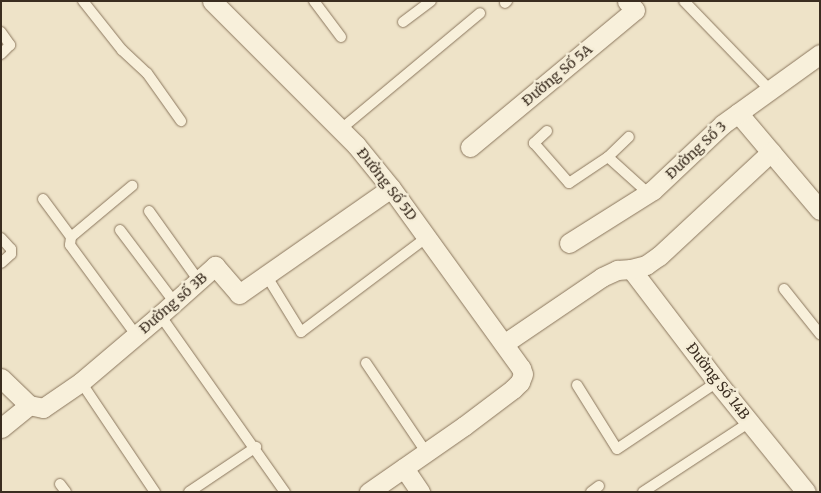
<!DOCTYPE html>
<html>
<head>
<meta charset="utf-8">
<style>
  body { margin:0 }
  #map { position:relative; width:821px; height:493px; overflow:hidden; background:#eee3c8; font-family:Merriweather,serif }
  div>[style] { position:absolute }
  .roads { filter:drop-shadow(0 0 1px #8a765d) drop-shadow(0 0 1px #8a765d) }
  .lane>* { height:10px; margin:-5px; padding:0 5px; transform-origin:5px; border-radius:5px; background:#f8f0db }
  .street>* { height:19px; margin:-9.5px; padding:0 9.5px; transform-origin:9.5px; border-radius:9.5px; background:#f8f0db }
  span { translate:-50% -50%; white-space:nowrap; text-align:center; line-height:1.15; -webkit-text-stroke:5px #f5edd7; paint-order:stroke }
  .street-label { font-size:14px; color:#3a2d20 }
  .frame { position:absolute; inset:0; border:2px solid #3a2d20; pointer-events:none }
</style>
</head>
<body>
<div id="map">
  <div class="roads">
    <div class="lane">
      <div style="left:83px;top:1px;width:63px;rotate:51.5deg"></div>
      <div style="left:122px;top:50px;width:34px;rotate:43deg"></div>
      <div style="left:147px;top:73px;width:59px;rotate:54.7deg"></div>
      <div style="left:314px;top:1px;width:45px;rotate:53.1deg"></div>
      <div style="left:684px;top:1px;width:124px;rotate:46deg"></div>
      <div style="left:505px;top:3px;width:3px;rotate:-45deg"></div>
      <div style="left:403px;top:22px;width:35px;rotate:-37deg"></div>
      <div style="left:1px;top:32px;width:16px;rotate:55deg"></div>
      <div style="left:10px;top:45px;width:13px;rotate:135deg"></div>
      <div style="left:341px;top:129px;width:181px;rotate:-39.8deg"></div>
      <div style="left:547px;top:131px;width:18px;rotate:137deg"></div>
      <div style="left:534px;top:143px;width:53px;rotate:48.8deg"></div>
      <div style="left:569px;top:183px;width:47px;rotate:-33.7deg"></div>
      <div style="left:608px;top:157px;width:54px;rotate:42deg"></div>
      <div style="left:608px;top:157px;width:29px;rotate:-44deg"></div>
      <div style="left:43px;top:199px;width:47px;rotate:53.6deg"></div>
      <div style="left:71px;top:237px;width:8px;rotate:97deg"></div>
      <div style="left:70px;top:245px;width:112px;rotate:53.7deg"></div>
      <div style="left:149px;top:211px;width:86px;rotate:54.5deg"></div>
      <div style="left:120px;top:230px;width:91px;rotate:53deg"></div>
      <div style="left:71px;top:237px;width:80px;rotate:-39.9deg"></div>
      <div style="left:1px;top:238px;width:15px;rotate:48deg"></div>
      <div style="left:11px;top:249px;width:5px;rotate:90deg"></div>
      <div style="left:11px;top:254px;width:13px;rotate:138deg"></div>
      <div style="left:266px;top:275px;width:67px;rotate:58.4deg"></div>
      <div style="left:301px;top:332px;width:158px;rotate:-37deg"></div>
      <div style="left:784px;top:289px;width:58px;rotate:51.3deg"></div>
      <div style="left:160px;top:315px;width:217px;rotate:54.8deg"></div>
      <div style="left:366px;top:363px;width:107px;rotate:56deg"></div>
      <div style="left:81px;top:382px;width:133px;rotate:56.1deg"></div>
      <div style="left:577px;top:385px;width:75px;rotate:58deg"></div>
      <div style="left:617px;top:449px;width:120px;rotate:-33.8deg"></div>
      <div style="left:60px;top:484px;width:10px;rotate:53deg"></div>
      <div style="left:189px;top:492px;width:81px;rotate:-33.9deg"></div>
      <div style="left:591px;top:492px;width:10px;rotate:-37deg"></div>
      <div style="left:643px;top:492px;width:128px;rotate:-33.2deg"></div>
    </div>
    <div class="street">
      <div style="left:212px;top:1px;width:204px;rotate:45deg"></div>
      <div style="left:356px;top:145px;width:55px;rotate:50.9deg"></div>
      <div style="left:391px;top:188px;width:222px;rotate:54.2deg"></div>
      <div style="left:521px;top:368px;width:6px;rotate:72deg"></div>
      <div style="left:523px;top:374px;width:9px;rotate:111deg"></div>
      <div style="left:520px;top:382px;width:10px;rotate:135deg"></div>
      <div style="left:513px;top:389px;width:61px;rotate:142.9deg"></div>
      <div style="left:464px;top:426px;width:116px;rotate:145.2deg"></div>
      <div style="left:738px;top:113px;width:127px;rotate:49.8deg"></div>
      <div style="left:470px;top:147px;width:214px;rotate:-39.7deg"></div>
      <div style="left:635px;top:10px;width:12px;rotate:-132deg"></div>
      <div style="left:569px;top:243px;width:99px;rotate:-32.2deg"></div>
      <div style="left:653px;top:190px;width:96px;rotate:-43.3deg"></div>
      <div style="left:723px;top:124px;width:120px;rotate:-35.8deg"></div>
      <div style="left:631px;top:269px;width:142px;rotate:52.7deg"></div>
      <div style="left:717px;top:382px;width:141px;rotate:51deg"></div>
      <div style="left:505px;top:343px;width:117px;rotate:-34.2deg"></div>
      <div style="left:602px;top:277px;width:17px;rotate:-25deg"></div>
      <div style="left:617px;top:270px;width:14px;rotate:-4deg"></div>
      <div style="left:631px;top:269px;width:16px;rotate:-15deg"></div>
      <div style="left:646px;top:265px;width:16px;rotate:-35deg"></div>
      <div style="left:659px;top:256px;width:153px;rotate:-42.9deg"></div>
      <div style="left:1px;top:378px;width:39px;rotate:44deg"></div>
      <div style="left:29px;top:405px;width:14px;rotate:12deg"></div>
      <div style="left:43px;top:408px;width:46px;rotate:-34.4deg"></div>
      <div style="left:81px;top:382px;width:104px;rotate:-40.3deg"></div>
      <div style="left:160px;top:315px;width:74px;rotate:-41.7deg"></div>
      <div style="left:215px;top:266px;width:37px;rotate:49deg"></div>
      <div style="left:239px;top:294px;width:185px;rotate:-34.9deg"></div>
      <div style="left:1px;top:428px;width:36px;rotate:-39deg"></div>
      <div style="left:404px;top:468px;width:29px;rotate:56deg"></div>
    </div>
  </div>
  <div class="street-label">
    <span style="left:557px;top:75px;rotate:-40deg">Đường Số 5A</span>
    <span style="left:696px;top:150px;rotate:-43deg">Đường Số 3</span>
    <span style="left:387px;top:184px;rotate:52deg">Đường Số 5D</span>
    <span style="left:173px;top:303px;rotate:-41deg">Đường số 3B</span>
    <span style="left:718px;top:381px;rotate:52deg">Đường Số 14B</span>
  </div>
  <div class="frame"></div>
</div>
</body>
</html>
